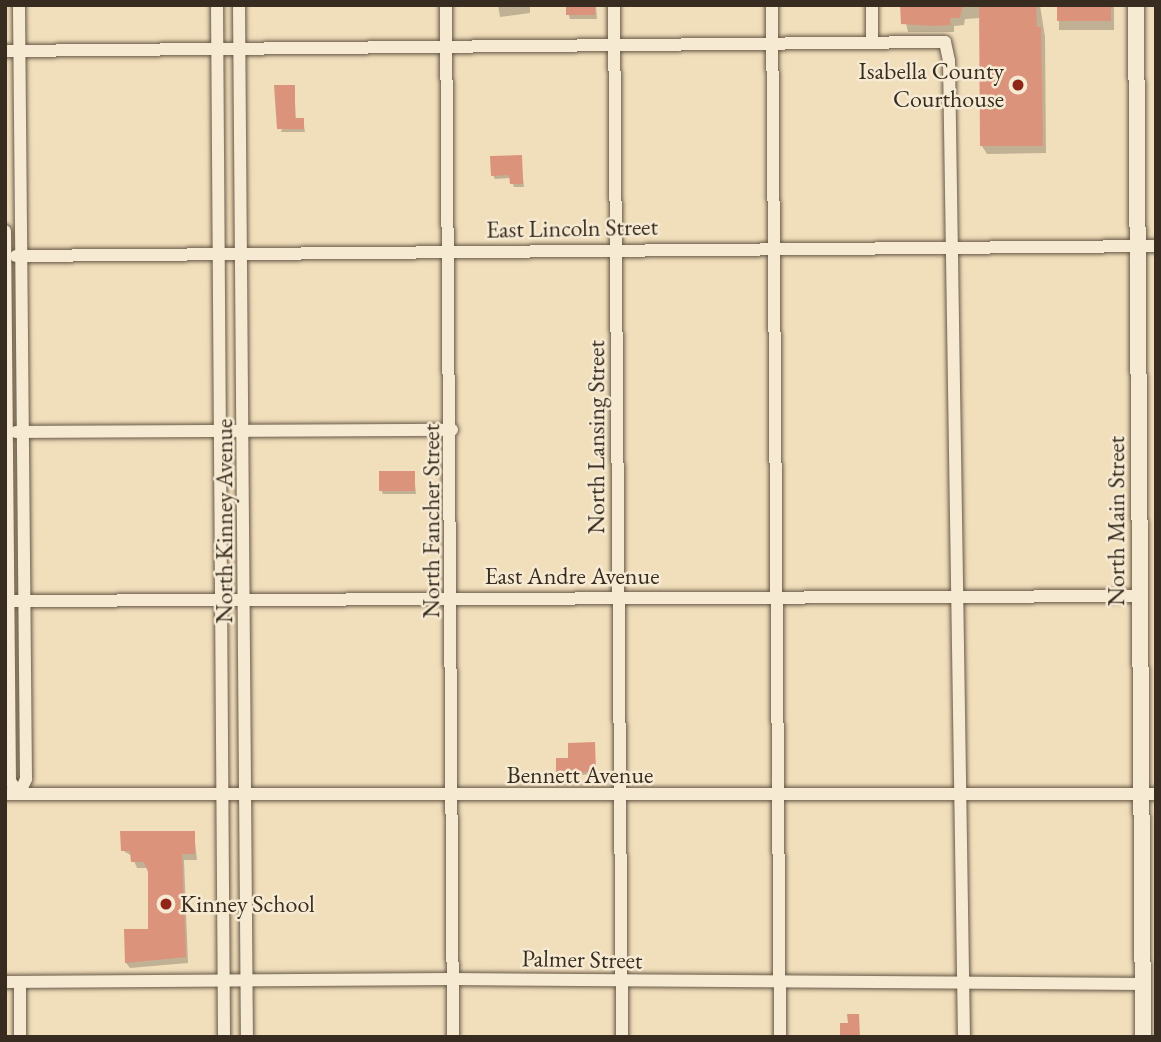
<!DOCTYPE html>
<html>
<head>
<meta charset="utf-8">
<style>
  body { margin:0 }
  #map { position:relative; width:1161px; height:1042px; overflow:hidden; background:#f1debb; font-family:"EB Garamond",serif }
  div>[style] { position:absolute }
  .shadow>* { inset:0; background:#0003; transform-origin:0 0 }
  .building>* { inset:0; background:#dc937b; transform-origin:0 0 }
  .roads { filter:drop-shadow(0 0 2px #665846) drop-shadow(0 0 2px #665846) }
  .minor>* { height:12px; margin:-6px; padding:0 6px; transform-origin:6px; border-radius:6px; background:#f6ead3 }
  .tertiary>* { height:16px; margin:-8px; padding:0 8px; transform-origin:8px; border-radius:8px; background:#f6ead3 }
  .dots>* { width:19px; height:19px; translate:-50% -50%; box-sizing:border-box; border:4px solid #f6ead3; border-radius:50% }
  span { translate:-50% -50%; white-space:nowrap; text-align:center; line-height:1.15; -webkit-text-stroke:5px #f6ead3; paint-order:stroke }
  .poi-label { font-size:24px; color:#372c1f }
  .right { translate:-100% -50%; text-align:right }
  .left { translate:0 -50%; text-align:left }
  .street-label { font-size:24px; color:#372c1f }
  .frame { position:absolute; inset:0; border:7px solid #372c1f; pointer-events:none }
</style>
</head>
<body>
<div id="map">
  <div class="shadow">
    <div style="clip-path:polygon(498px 5px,530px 5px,530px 13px,500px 17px)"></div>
    <div style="clip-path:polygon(566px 5px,596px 5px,597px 19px,570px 19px)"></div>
    <div style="clip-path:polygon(902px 5px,1040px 5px,1045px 37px,1046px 153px,987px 154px,982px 146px,981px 18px,965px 19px,964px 25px,954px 26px,954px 32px,908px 32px)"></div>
    <div style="left:1059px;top:5px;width:55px;height:25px"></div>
    <div style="clip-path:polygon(294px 87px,296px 119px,303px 119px,305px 132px,281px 132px)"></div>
    <div style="clip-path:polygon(521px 157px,524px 187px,514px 187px,511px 178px,495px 179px,493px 175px)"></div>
    <div style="clip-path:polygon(414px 473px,416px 494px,383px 494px,381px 490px)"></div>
    <div style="clip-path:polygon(594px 744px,596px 774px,560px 776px,570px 759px)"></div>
    <div style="clip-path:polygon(194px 832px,197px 860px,184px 860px,188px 963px,130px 968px,126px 963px,150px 931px,148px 868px,137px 868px,132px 856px,122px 850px)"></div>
  </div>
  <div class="building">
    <div style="left:566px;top:5px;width:29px;height:10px"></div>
    <div style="clip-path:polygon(900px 5px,963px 5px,960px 18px,950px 18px,951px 25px,933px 26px,901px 24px)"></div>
    <div style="clip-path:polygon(979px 5px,1036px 5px,1037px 27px,1041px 27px,1043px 146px,980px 146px)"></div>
    <div style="left:1057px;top:5px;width:54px;height:16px"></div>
    <div style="clip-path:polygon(274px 85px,295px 85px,295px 118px,304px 118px,304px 129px,277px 129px)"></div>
    <div style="clip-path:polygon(522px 155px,523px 184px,510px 184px,509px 175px,491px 176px,490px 156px)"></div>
    <div style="left:415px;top:471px;width:20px;height:36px;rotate:90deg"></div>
    <div style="clip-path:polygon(595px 742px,596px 772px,556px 773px,556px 758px,568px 758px,568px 743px)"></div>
    <div style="clip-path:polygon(120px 831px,195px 831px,195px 854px,182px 854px,186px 957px,125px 963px,124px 929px,148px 929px,148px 872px,144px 862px,131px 862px,130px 851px,121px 851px)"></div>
    <div style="clip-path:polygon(847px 1014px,859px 1014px,860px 1037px,840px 1037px,840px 1023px,848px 1023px)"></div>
  </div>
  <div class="roads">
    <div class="minor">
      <div style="left:217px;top:5px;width:1032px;rotate:89.61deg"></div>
      <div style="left:239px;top:5px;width:1032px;rotate:89.56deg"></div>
      <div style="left:446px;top:5px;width:1032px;rotate:89.61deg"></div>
      <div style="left:614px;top:5px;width:1032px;rotate:89.56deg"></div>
      <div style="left:772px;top:5px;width:1032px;rotate:89.56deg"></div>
      <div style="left:872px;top:42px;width:37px;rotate:-90deg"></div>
      <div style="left:5px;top:51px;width:940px;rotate:-0.55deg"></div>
      <div style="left:945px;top:42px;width:19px;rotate:78deg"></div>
      <div style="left:949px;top:61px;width:976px;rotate:89.12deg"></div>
      <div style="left:5px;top:231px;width:550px;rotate:89.48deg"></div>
      <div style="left:10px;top:781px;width:16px;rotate:55deg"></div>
      <div style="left:19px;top:794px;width:17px;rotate:-65deg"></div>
      <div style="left:26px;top:779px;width:774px;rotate:-90.52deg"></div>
      <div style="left:16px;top:256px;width:1140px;rotate:-0.5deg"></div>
      <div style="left:16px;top:432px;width:436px;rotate:-0.3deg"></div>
      <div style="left:5px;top:601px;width:1133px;rotate:-0.25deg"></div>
      <div style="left:5px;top:794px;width:1151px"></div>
      <div style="left:5px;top:982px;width:447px;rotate:-0.4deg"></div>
      <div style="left:452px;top:979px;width:691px;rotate:0.41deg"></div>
      <div style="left:20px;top:1037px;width:55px;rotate:-90deg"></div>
    </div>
    <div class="tertiary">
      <div style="left:1136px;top:5px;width:1032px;rotate:89.61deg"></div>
    </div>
  </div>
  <div class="dots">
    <div style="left:1018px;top:85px;background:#8f2418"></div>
    <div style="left:166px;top:904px;background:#8f2418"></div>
  </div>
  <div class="poi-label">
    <span class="right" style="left:1004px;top:85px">Isabella County<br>Courthouse</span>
    <span class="left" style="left:180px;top:904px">Kinney School</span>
  </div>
  <div class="street-label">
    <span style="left:572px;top:228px;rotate:-1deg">East Lincoln Street</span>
    <span style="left:596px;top:437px;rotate:-90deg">North Lansing Street</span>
    <span style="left:224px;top:521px;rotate:-90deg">North Kinney Avenue</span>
    <span style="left:431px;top:521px;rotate:-90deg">North Fancher Street</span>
    <span style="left:1116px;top:521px;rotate:-90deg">North Main Street</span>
    <span style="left:572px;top:576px">East Andre Avenue</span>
    <span style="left:580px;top:775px">Bennett Avenue</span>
    <span style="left:582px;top:959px;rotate:1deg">Palmer Street</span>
  </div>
  <div class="frame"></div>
</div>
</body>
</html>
